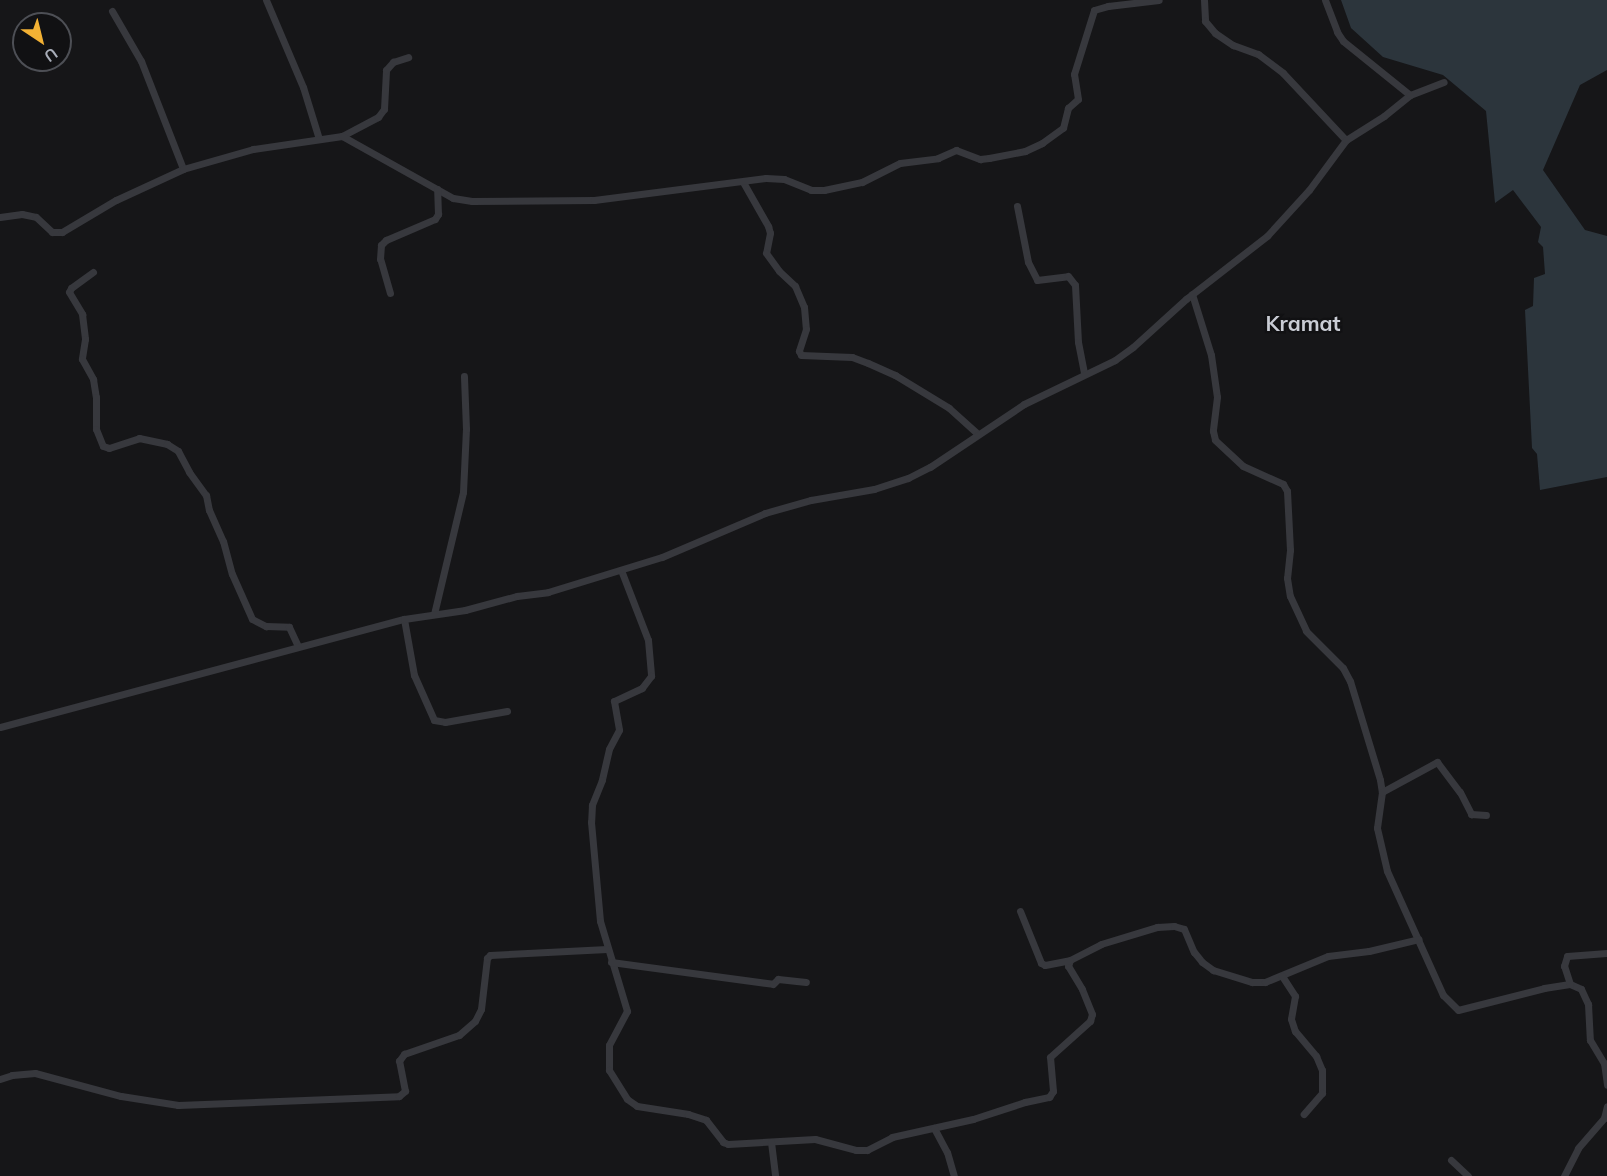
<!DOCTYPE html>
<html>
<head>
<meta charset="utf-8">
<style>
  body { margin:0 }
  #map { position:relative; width:1607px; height:1176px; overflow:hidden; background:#161618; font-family:Mulish,sans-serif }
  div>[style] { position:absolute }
  .water>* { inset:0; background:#2c353c }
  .street>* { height:7px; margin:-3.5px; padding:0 3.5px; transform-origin:3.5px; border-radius:3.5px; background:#37383d }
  span { translate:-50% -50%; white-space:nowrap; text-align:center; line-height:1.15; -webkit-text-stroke:4.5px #111113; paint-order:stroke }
  .quarter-label { font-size:21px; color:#c9ccd4; font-weight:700 }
  .north { position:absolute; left:12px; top:12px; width:60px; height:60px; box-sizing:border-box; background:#111113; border:2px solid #4d4f55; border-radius:50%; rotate:145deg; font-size:16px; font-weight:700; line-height:24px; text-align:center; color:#a8adb8 }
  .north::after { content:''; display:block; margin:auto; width:21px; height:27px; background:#f2b134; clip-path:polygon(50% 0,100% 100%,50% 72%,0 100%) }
</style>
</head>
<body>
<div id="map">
  <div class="water">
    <div style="clip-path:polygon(1341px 0,1607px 0,1607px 70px,1580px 85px,1543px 170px,1585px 230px,1607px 236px,1607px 477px,1540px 490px,1537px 454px,1532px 448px,1525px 310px,1533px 306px,1534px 278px,1545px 274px,1543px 247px,1538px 242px,1541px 227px,1513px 190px,1495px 203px,1486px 111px,1443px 75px,1383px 57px,1351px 28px)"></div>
  </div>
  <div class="street">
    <div style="left:266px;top:0;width:95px;rotate:67deg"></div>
    <div style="left:303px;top:87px;width:54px;rotate:72.9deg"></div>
    <div style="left:1204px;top:0;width:21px;rotate:87deg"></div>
    <div style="left:1205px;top:21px;width:16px;rotate:50deg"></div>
    <div style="left:1215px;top:33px;width:22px;rotate:34deg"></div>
    <div style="left:1233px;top:45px;width:27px;rotate:20deg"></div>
    <div style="left:1258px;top:54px;width:31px;rotate:37deg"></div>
    <div style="left:1283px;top:73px;width:92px;rotate:46.8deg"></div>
    <div style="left:1325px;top:0;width:34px;rotate:69deg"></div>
    <div style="left:1337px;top:32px;width:11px;rotate:56deg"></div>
    <div style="left:1343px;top:41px;width:86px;rotate:38.9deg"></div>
    <div style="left:112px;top:11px;width:58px;rotate:59.9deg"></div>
    <div style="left:141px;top:61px;width:116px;rotate:68.7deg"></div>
    <div style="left:342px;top:136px;width:41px;rotate:-27.8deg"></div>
    <div style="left:378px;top:117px;width:10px;rotate:-53deg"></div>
    <div style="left:384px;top:109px;width:39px;rotate:-87deg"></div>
    <div style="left:386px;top:70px;width:11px;rotate:-49deg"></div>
    <div style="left:393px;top:62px;width:16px;rotate:-18deg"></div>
    <div style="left:743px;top:182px;width:51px;rotate:60.4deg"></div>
    <div style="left:768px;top:226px;width:7px;rotate:74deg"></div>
    <div style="left:770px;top:233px;width:20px;rotate:101deg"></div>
    <div style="left:766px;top:253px;width:22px;rotate:54deg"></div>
    <div style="left:779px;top:271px;width:22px;rotate:43deg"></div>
    <div style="left:795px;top:286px;width:23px;rotate:67deg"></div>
    <div style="left:804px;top:307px;width:22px;rotate:85deg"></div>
    <div style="left:806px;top:329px;width:23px;rotate:108deg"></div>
    <div style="left:799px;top:351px;width:4px;rotate:63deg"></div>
    <div style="left:801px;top:355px;width:51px;rotate:2.2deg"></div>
    <div style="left:852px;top:357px;width:17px;rotate:21deg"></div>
    <div style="left:868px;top:363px;width:30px;rotate:24deg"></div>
    <div style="left:895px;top:375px;width:63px;rotate:31.4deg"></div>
    <div style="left:949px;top:408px;width:39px;rotate:42deg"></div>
    <div style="left:1017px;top:206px;width:57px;rotate:78.9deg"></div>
    <div style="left:1028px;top:262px;width:20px;rotate:63deg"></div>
    <div style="left:1037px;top:280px;width:31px;rotate:-7deg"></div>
    <div style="left:1068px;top:276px;width:11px;rotate:52deg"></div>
    <div style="left:1075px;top:285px;width:57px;rotate:87deg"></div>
    <div style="left:1078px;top:342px;width:32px;rotate:79deg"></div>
    <div style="left:0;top:217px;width:22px;rotate:-8deg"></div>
    <div style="left:22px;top:214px;width:14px;rotate:12deg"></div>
    <div style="left:36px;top:217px;width:22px;rotate:43deg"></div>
    <div style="left:52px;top:232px;width:10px"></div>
    <div style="left:62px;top:232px;width:63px;rotate:-30.7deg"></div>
    <div style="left:116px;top:200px;width:74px;rotate:-24.8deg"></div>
    <div style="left:183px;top:169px;width:73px;rotate:-15.9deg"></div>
    <div style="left:253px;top:149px;width:90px;rotate:-8.3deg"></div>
    <div style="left:342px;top:136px;width:127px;rotate:29.2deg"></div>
    <div style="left:453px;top:198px;width:19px;rotate:9deg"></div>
    <div style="left:472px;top:201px;width:122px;rotate:-0.5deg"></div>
    <div style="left:594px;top:200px;width:173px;rotate:-7.3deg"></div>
    <div style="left:766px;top:178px;width:18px;rotate:3deg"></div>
    <div style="left:784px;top:179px;width:29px;rotate:22deg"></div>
    <div style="left:811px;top:190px;width:13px"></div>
    <div style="left:824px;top:190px;width:39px;rotate:-12deg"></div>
    <div style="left:862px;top:182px;width:42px;rotate:-26.6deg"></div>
    <div style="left:900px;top:163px;width:38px;rotate:-7deg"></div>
    <div style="left:938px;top:158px;width:20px;rotate:-24deg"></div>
    <div style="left:956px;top:150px;width:26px;rotate:21deg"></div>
    <div style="left:980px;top:159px;width:9px;rotate:-6deg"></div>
    <div style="left:989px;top:158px;width:37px;rotate:-11deg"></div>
    <div style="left:1025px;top:151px;width:19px;rotate:-25deg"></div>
    <div style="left:1042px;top:143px;width:26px;rotate:-36deg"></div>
    <div style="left:1063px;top:128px;width:21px;rotate:-76deg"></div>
    <div style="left:1068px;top:108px;width:13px;rotate:-42deg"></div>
    <div style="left:1078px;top:99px;width:25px;rotate:-99deg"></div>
    <div style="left:1074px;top:74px;width:67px;rotate:-72.6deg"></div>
    <div style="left:1094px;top:10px;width:15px;rotate:-16deg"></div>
    <div style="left:1108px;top:6px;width:51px;rotate:-6.7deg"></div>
    <div style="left:93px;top:272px;width:27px;rotate:144deg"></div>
    <div style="left:71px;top:288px;width:4px;rotate:117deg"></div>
    <div style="left:69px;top:292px;width:26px;rotate:59deg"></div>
    <div style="left:82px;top:314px;width:25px;rotate:83deg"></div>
    <div style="left:85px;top:339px;width:20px;rotate:99deg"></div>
    <div style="left:82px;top:359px;width:23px;rotate:61deg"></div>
    <div style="left:93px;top:379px;width:18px;rotate:81deg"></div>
    <div style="left:96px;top:397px;width:32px;rotate:90deg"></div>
    <div style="left:96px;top:429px;width:18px;rotate:68deg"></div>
    <div style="left:103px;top:446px;width:6px;rotate:18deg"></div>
    <div style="left:109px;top:448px;width:32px;rotate:-18deg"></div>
    <div style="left:139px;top:438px;width:29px;rotate:12deg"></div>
    <div style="left:167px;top:444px;width:13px;rotate:32deg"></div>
    <div style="left:178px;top:451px;width:24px;rotate:62deg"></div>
    <div style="left:189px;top:472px;width:29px;rotate:54deg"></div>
    <div style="left:206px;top:495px;width:15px;rotate:79deg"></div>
    <div style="left:209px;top:510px;width:34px;rotate:66deg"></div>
    <div style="left:223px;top:541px;width:34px;rotate:75deg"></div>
    <div style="left:232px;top:574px;width:49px;rotate:66deg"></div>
    <div style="left:252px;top:619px;width:16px;rotate:27deg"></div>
    <div style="left:266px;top:626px;width:23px;rotate:2deg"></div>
    <div style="left:289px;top:627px;width:21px;rotate:65deg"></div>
    <div style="left:390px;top:293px;width:35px;rotate:-106deg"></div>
    <div style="left:380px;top:259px;width:14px;rotate:-86deg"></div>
    <div style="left:381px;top:245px;width:7px;rotate:-45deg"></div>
    <div style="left:386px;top:240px;width:53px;rotate:-23.2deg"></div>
    <div style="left:435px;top:219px;width:6px;rotate:-59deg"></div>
    <div style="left:438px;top:214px;width:25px;rotate:-92deg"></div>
    <div style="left:1192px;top:294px;width:64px;rotate:72.7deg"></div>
    <div style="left:1211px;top:355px;width:42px;rotate:81.9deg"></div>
    <div style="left:1217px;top:397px;width:34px;rotate:97deg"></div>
    <div style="left:1213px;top:431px;width:9px;rotate:77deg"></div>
    <div style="left:1215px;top:440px;width:38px;rotate:43deg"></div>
    <div style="left:1243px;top:466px;width:44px;rotate:24.2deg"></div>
    <div style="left:1283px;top:484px;width:8px;rotate:60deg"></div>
    <div style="left:1287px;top:491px;width:59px;rotate:87.1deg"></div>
    <div style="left:1290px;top:550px;width:28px;rotate:96deg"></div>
    <div style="left:1287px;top:578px;width:18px;rotate:81deg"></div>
    <div style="left:1290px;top:596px;width:38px;rotate:65deg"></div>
    <div style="left:1306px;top:631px;width:52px;rotate:45deg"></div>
    <div style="left:1343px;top:668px;width:15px;rotate:62deg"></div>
    <div style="left:1350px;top:681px;width:103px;rotate:73.1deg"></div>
    <div style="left:1380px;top:780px;width:12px;rotate:81deg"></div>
    <div style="left:1382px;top:792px;width:36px;rotate:98deg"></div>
    <div style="left:1377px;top:828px;width:44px;rotate:76.9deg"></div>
    <div style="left:1387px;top:871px;width:136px;rotate:65.7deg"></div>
    <div style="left:1443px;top:995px;width:21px;rotate:45deg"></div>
    <div style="left:1458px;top:1010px;width:89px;rotate:-14.3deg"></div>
    <div style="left:1544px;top:988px;width:26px;rotate:-9deg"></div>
    <div style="left:1570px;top:984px;width:12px;rotate:24deg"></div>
    <div style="left:1581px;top:989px;width:17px;rotate:65deg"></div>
    <div style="left:1588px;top:1004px;width:36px;rotate:87deg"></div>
    <div style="left:1590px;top:1040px;width:27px;rotate:59deg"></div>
    <div style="left:1604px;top:1063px;width:22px;rotate:82deg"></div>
    <div style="left:621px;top:570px;width:75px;rotate:68.9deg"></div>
    <div style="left:648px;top:640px;width:36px;rotate:85deg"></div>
    <div style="left:651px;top:676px;width:15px;rotate:127deg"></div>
    <div style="left:642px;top:688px;width:31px;rotate:155deg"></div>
    <div style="left:614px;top:701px;width:29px;rotate:80deg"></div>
    <div style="left:619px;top:730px;width:21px;rotate:118deg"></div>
    <div style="left:609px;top:749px;width:32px;rotate:103deg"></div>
    <div style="left:602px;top:780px;width:27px;rotate:112deg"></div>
    <div style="left:592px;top:805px;width:17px;rotate:93deg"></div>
    <div style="left:591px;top:822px;width:99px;rotate:84.8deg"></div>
    <div style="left:600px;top:921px;width:94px;rotate:73.3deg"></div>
    <div style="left:627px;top:1011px;width:38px;rotate:118deg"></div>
    <div style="left:609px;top:1045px;width:25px;rotate:90deg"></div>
    <div style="left:609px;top:1070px;width:34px;rotate:58deg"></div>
    <div style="left:627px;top:1099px;width:12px;rotate:35deg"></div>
    <div style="left:637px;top:1106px;width:52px;rotate:8.9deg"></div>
    <div style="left:688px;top:1114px;width:19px;rotate:18deg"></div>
    <div style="left:706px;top:1120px;width:28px;rotate:52deg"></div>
    <div style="left:723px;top:1142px;width:5px;rotate:22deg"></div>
    <div style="left:728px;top:1144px;width:87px;rotate:-3.3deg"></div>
    <div style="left:815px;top:1139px;width:42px;rotate:15deg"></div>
    <div style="left:856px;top:1150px;width:11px"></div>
    <div style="left:867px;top:1150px;width:28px;rotate:-27deg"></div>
    <div style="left:892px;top:1137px;width:83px;rotate:-12.5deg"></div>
    <div style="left:973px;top:1119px;width:55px;rotate:-18.1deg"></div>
    <div style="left:1025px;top:1102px;width:25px;rotate:-12deg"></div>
    <div style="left:1049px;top:1097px;width:7px;rotate:-56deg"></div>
    <div style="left:1053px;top:1091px;width:34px;rotate:-95deg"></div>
    <div style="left:1050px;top:1057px;width:54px;rotate:-42deg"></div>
    <div style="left:1090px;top:1021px;width:7px;rotate:-74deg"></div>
    <div style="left:1092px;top:1014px;width:27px;rotate:-112deg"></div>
    <div style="left:1082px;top:989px;width:27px;rotate:-121deg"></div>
    <div style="left:1068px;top:966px;width:6px;rotate:-72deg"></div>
    <div style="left:1070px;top:960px;width:35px;rotate:-27deg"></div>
    <div style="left:1101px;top:944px;width:59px;rotate:-16.9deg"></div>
    <div style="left:1157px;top:927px;width:17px;rotate:-3deg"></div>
    <div style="left:1174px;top:926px;width:10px;rotate:17deg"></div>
    <div style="left:1184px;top:929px;width:25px;rotate:67deg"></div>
    <div style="left:1194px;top:952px;width:13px;rotate:51deg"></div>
    <div style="left:1202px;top:962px;width:14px;rotate:36deg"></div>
    <div style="left:1213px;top:970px;width:41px;rotate:17.1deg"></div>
    <div style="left:1252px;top:982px;width:13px"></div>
    <div style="left:1265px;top:982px;width:68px;rotate:-22.4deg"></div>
    <div style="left:1328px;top:956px;width:41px;rotate:-7deg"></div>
    <div style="left:1369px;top:951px;width:51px;rotate:-13.5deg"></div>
    <div style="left:434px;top:614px;width:125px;rotate:-76.6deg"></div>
    <div style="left:463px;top:492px;width:63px;rotate:-87.3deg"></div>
    <div style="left:466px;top:429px;width:53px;rotate:-92.2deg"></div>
    <div style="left:404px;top:619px;width:57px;rotate:79.9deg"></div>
    <div style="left:414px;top:675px;width:49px;rotate:66deg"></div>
    <div style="left:434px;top:720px;width:11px;rotate:10deg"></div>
    <div style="left:445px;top:722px;width:63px;rotate:-10.1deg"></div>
    <div style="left:0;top:727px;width:418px;rotate:-15deg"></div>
    <div style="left:404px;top:619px;width:62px;rotate:-8.4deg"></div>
    <div style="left:465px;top:610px;width:54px;rotate:-15.1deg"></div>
    <div style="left:517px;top:596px;width:31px;rotate:-7deg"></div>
    <div style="left:548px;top:592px;width:119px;rotate:-17.1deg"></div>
    <div style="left:662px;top:557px;width:112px;rotate:-23.1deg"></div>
    <div style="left:765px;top:513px;width:48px;rotate:-15.8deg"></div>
    <div style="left:811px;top:500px;width:64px;rotate:-9.9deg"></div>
    <div style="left:874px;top:489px;width:36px;rotate:-18deg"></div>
    <div style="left:908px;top:478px;width:25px;rotate:-27deg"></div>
    <div style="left:930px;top:467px;width:113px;rotate:-33.8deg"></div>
    <div style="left:1024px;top:404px;width:101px;rotate:-25.8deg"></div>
    <div style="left:1115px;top:360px;width:22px;rotate:-36deg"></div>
    <div style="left:1133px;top:347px;width:72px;rotate:-42.2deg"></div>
    <div style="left:1186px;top:299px;width:103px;rotate:-37.9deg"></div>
    <div style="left:1267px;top:236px;width:62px;rotate:-47.6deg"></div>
    <div style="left:1309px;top:190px;width:62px;rotate:-53.5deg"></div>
    <div style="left:1346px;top:140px;width:45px;rotate:-32.3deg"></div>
    <div style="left:1384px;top:116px;width:33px;rotate:-39deg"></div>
    <div style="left:1410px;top:95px;width:36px;rotate:-21deg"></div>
    <div style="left:1382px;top:792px;width:63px;rotate:-28.6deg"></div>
    <div style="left:1437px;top:762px;width:38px;rotate:53deg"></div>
    <div style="left:1460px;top:792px;width:25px;rotate:63deg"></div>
    <div style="left:1471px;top:814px;width:15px;rotate:4deg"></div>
    <div style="left:1020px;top:911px;width:56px;rotate:68deg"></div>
    <div style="left:1041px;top:963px;width:4px;rotate:27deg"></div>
    <div style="left:1045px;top:965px;width:25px;rotate:-11deg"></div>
    <div style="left:611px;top:962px;width:163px;rotate:7.7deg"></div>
    <div style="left:773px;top:984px;width:7px;rotate:-45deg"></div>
    <div style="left:778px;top:979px;width:28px;rotate:6deg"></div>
    <div style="left:1282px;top:976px;width:24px;rotate:57deg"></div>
    <div style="left:1295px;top:996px;width:23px;rotate:100deg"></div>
    <div style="left:1291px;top:1019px;width:13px;rotate:72deg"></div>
    <div style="left:1295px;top:1031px;width:33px;rotate:50deg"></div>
    <div style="left:1316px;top:1056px;width:15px;rotate:67deg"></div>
    <div style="left:1322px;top:1070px;width:23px;rotate:90deg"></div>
    <div style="left:1322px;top:1093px;width:28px;rotate:131deg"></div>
    <div style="left:1570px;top:984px;width:19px;rotate:-108deg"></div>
    <div style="left:1564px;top:966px;width:10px;rotate:-73deg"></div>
    <div style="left:1567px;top:956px;width:40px;rotate:-4.3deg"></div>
    <div style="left:0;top:1079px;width:13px;rotate:-18deg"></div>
    <div style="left:12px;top:1075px;width:23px;rotate:-5deg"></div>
    <div style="left:35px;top:1073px;width:89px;rotate:15deg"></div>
    <div style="left:121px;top:1096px;width:58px;rotate:9deg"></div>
    <div style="left:178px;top:1105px;width:221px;rotate:-2.3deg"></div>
    <div style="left:399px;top:1096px;width:8px;rotate:-40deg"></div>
    <div style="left:405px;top:1091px;width:31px;rotate:-101deg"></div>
    <div style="left:399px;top:1061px;width:9px;rotate:-54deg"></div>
    <div style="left:404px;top:1054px;width:58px;rotate:-19.1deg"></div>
    <div style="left:459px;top:1035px;width:21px;rotate:-41deg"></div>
    <div style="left:475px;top:1021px;width:13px;rotate:-63deg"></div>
    <div style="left:481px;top:1009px;width:51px;rotate:-83.3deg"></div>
    <div style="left:487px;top:958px;width:4px;rotate:-45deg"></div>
    <div style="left:490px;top:955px;width:117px;rotate:-2.9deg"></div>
    <div style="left:934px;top:1128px;width:27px;rotate:62deg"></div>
    <div style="left:947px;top:1152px;width:25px;rotate:74deg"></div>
    <div style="left:771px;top:1142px;width:34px;rotate:83deg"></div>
    <div style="left:1451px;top:1160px;width:23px;rotate:43deg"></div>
    <div style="left:1564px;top:1176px;width:31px;rotate:-63deg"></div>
    <div style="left:1578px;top:1148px;width:40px;rotate:-49deg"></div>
    <div style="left:1604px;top:1118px;width:12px;rotate:-76deg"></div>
  </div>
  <div class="quarter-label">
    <span style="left:1303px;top:323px">Kramat</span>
  </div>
  <div class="north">U</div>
</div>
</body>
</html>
